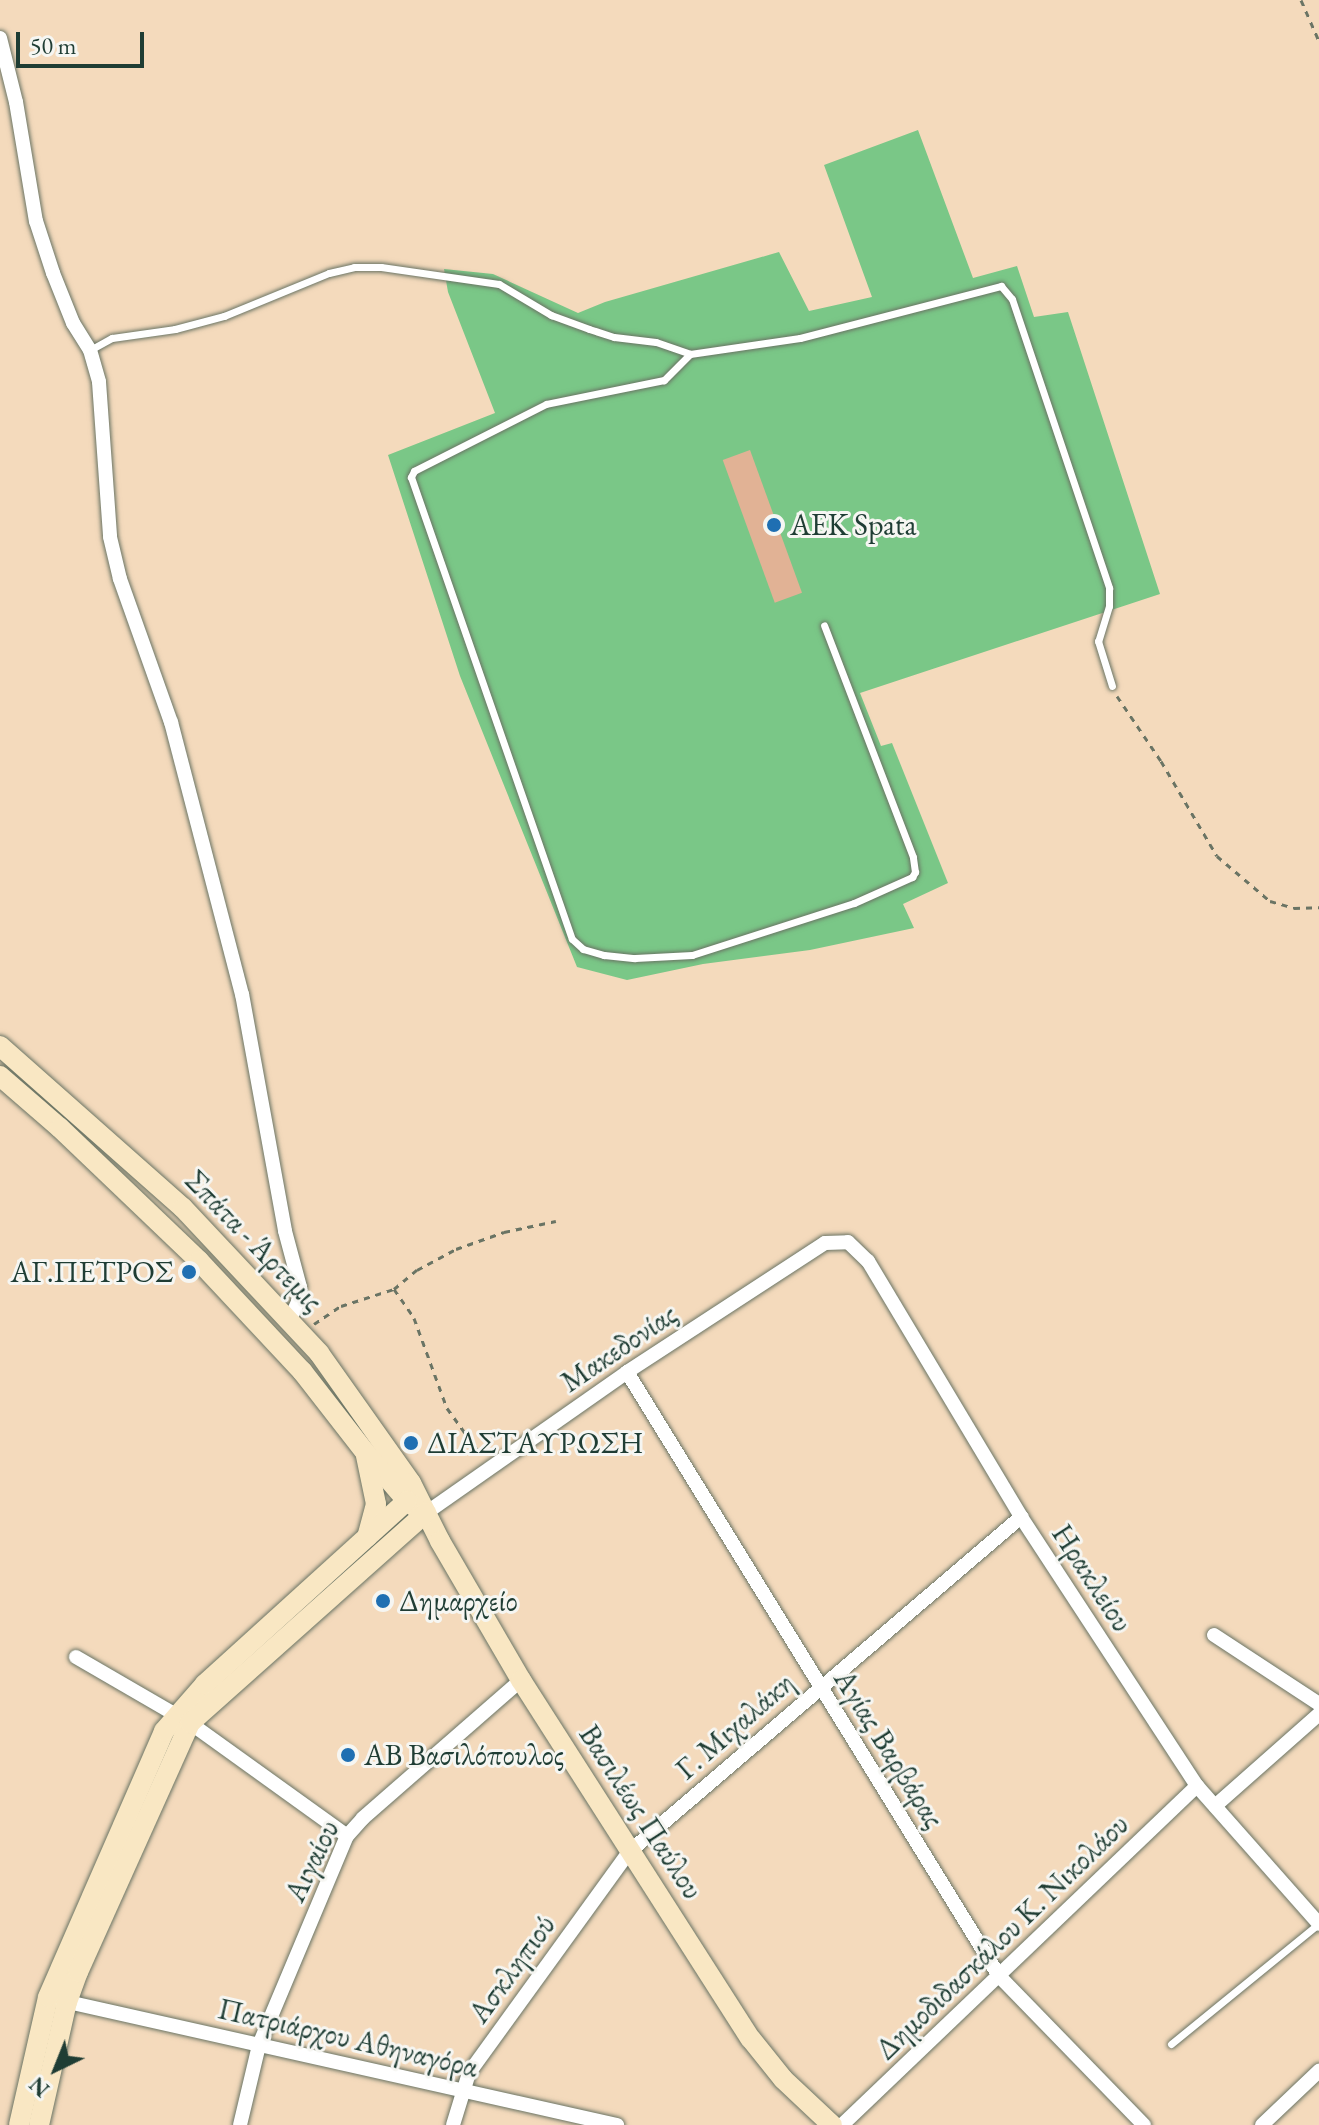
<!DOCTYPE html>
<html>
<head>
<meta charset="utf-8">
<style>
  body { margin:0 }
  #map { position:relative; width:1319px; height:2125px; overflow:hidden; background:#f4dabc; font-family:"EB Garamond",serif }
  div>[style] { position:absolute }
  .green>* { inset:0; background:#7ac787 }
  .building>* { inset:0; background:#e1b295; transform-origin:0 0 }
  .path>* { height:3px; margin-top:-1.5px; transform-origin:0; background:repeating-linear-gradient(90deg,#6a7464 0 6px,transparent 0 12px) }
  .roads { filter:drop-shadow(0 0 2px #6a7464) drop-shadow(0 0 2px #6a7464) }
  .lane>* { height:7px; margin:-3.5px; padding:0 3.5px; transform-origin:3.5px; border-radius:3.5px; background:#fff }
  .street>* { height:14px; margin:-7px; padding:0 7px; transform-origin:7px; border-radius:7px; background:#fff }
  .secondary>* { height:20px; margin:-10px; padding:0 10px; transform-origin:10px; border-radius:10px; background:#f9e7c3 }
  .dots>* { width:22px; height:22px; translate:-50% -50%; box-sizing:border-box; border:4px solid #f6f6f2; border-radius:50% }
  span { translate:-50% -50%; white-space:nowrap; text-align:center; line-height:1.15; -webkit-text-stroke:6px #f6f6f2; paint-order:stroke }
  .poi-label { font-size:30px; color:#1f3d34 }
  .left { translate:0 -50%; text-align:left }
  .right { translate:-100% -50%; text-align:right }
  .street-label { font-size:30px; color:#1f3d34 }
  .north { position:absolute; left:16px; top:2029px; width:80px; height:80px; -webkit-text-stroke:6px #f6f6f2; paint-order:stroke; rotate:223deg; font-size:22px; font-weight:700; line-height:32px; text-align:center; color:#1f3d34 }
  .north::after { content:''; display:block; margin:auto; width:28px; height:36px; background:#1f3d34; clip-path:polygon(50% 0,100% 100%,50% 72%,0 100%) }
  .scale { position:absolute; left:16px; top:32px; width:128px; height:36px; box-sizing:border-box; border:4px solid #1f3d34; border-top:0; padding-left:10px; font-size:24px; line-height:28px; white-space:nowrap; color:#1f3d34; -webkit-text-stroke:6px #f6f6f2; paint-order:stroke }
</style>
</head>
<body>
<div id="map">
  <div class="green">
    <div style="clip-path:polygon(918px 130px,973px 278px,1017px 266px,1034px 317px,1068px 312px,1160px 594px,860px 693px,881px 746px,892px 743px,948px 883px,903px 904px,914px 928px,810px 950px,703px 964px,627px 980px,577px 967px,460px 676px,388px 455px,495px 413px,448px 292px,444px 269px,493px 274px,578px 313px,605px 302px,779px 252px,809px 311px,872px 297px,824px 165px)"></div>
  </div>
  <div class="building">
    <div style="left:750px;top:450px;width:152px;height:29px;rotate:70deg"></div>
  </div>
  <div class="path">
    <div style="left:1301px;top:0;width:45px;rotate:66.3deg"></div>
    <div style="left:1117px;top:696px;width:78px;rotate:55.9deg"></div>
    <div style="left:1161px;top:761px;width:110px;rotate:59.5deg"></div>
    <div style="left:1217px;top:856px;width:70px;rotate:40.3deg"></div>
    <div style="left:1270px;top:901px;width:25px;rotate:16deg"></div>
    <div style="left:1294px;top:908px;width:25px;rotate:-2deg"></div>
    <div style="left:394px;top:1289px;width:30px;rotate:-40deg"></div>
    <div style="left:417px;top:1270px;width:44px;rotate:-28.3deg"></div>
    <div style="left:456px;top:1249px;width:51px;rotate:-19.5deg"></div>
    <div style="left:504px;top:1232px;width:53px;rotate:-11.9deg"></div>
    <div style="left:314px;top:1324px;width:32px;rotate:-34deg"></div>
    <div style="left:341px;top:1306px;width:56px;rotate:-17.8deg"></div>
    <div style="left:394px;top:1289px;width:35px;rotate:55deg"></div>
    <div style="left:414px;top:1318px;width:96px;rotate:69.9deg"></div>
    <div style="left:447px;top:1408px;width:58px;rotate:54.1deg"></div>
  </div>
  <div class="roads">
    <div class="lane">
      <div style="left:90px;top:350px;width:25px;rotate:-29deg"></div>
      <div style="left:112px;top:338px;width:64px;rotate:-8.1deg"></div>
      <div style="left:175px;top:329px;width:51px;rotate:-14.9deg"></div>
      <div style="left:224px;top:316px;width:113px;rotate:-22.3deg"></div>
      <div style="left:329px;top:273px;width:26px;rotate:-13deg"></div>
      <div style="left:354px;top:267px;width:27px"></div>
      <div style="left:381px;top:267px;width:119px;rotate:8.2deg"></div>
      <div style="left:499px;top:284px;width:61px;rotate:30.8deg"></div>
      <div style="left:551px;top:315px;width:40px;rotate:20.2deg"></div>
      <div style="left:589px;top:329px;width:26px;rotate:18deg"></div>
      <div style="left:614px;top:337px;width:42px;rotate:6.8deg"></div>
      <div style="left:656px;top:342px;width:36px;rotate:19deg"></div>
      <div style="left:690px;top:354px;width:111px;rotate:-8.3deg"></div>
      <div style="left:800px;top:338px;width:208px;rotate:-14.5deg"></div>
      <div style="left:1001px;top:286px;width:17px;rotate:50deg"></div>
      <div style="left:1012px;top:299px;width:305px;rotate:71.4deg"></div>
      <div style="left:1109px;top:588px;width:18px;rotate:90deg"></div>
      <div style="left:1109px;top:606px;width:37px;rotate:107deg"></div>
      <div style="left:1098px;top:641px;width:47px;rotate:72.7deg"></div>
      <div style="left:690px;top:354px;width:37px;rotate:135deg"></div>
      <div style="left:664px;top:380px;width:120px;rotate:168.5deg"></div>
      <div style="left:546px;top:404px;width:148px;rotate:153.1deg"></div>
      <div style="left:414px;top:471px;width:7px;rotate:117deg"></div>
      <div style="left:411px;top:477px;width:489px;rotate:70.8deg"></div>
      <div style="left:572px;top:939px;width:15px;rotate:42deg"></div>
      <div style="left:583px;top:949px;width:22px;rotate:16deg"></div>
      <div style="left:604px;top:955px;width:31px;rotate:6deg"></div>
      <div style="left:635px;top:958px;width:57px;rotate:-3deg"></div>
      <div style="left:692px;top:955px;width:170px;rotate:-17.8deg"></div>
      <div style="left:854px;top:903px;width:64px;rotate:-24.1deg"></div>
      <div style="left:912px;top:877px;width:6px;rotate:-59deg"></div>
      <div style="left:915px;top:872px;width:15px;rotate:-98deg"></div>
      <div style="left:913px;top:857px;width:248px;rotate:-111deg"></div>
      <div style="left:1171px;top:2044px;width:190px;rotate:-39.2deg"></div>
    </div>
    <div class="street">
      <div style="left:0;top:38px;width:66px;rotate:76deg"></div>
      <div style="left:16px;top:102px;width:121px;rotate:80.5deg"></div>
      <div style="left:36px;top:221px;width:55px;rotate:71.9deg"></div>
      <div style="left:53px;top:273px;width:54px;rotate:68.2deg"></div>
      <div style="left:73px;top:323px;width:32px;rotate:58deg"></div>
      <div style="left:90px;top:350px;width:33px;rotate:74deg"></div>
      <div style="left:99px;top:382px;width:155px;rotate:85.9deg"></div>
      <div style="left:110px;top:537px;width:43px;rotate:76.6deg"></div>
      <div style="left:120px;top:579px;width:152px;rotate:70.4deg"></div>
      <div style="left:171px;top:722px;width:281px;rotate:75.4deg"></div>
      <div style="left:242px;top:994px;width:241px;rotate:79.7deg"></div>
      <div style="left:285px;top:1231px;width:58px;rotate:75deg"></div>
      <div style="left:300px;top:1287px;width:15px;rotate:98deg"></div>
      <div style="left:298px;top:1302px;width:19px;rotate:115deg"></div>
      <div style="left:627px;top:1372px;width:709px;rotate:58.37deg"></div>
      <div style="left:999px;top:1976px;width:208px;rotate:45.8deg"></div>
      <div style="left:426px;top:1513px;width:246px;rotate:-35deg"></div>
      <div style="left:627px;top:1372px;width:236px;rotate:-33.1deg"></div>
      <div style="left:825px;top:1243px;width:23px;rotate:-2deg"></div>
      <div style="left:848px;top:1242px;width:28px;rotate:44deg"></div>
      <div style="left:868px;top:1261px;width:298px;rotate:59.1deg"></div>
      <div style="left:1021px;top:1517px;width:321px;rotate:56.8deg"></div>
      <div style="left:1197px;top:1786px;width:184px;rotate:48.5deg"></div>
      <div style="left:1214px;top:1635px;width:126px;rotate:33.3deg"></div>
      <div style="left:76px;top:1657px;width:132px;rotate:30.1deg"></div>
      <div style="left:190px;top:1723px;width:193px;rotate:35.7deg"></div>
      <div style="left:1215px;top:1806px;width:139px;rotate:-41.5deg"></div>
      <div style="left:59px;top:2000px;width:572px;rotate:12.63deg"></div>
      <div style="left:240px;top:2125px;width:82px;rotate:-76.6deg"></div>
      <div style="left:259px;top:2045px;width:227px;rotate:-67.2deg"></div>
      <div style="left:347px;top:1836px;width:24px;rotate:-48deg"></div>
      <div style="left:363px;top:1818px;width:210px;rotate:-41.1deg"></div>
      <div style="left:453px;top:2125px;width:54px;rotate:-72.9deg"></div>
      <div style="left:469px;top:2073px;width:273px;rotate:-54.1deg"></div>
      <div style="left:629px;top:1852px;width:516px;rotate:-40.52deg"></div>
      <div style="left:842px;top:2125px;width:491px;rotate:-43.7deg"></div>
      <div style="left:1262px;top:2125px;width:79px;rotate:-43.5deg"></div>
    </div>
    <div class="secondary">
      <div style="left:0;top:1046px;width:244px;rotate:41.5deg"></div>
      <div style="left:183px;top:1208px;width:199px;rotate:46.8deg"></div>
      <div style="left:319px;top:1353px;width:159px;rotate:54.7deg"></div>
      <div style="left:411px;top:1483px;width:65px;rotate:63.4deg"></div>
      <div style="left:440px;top:1541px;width:161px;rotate:59.8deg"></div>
      <div style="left:521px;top:1680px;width:426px;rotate:57.4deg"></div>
      <div style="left:751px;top:2039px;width:51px;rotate:51.3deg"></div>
      <div style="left:783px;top:2079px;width:67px;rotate:43.2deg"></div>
      <div style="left:0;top:1076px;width:79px;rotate:40.9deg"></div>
      <div style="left:60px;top:1128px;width:192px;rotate:43.7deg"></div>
      <div style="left:199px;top:1261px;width:151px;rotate:46.9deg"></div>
      <div style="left:302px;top:1371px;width:103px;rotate:52.1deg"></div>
      <div style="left:365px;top:1452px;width:65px;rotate:49.4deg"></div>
      <div style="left:407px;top:1501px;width:10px;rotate:37deg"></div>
      <div style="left:366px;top:1456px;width:49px;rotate:78.2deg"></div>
      <div style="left:376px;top:1504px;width:34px;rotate:105deg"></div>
      <div style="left:19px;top:2125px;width:131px;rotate:-77.2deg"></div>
      <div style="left:48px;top:1997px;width:290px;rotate:-66.4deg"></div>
      <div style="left:164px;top:1731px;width:62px;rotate:-48.9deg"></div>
      <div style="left:205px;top:1684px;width:273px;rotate:-42.2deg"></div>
      <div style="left:39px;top:2125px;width:126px;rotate:-77.2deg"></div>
      <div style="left:67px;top:2002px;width:32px;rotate:-70deg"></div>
      <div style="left:78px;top:1972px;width:273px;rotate:-65.8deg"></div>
      <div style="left:190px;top:1723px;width:316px;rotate:-41.7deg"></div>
    </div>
  </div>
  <div class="dots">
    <div style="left:774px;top:525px;background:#1f6fb2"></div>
    <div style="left:189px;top:1272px;background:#1f6fb2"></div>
    <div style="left:411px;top:1443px;background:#1f6fb2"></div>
    <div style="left:383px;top:1601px;background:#1f6fb2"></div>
    <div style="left:348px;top:1755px;background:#1f6fb2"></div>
  </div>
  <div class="poi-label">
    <span class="left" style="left:790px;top:525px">AEK Spata</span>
    <span class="right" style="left:173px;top:1272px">ΑΓ.ΠΕΤΡΟΣ</span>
    <span class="left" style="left:427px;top:1443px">ΔΙΑΣΤΑΥΡΩΣΗ</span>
    <span class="left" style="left:399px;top:1601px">Δημαρχείο</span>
    <span class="left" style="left:364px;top:1755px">ΑΒ Βασιλόπουλος</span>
  </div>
  <div class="street-label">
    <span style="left:254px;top:1241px;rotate:46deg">Σπάτα - Άρτεμις</span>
    <span style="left:619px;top:1348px;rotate:-34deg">Μακεδονίας</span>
    <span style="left:1092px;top:1578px;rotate:57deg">Ηρακλείου</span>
    <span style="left:735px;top:1726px;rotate:-41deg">Γ. Μιχαλάκη</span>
    <span style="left:889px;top:1749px;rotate:58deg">Αγίας Βαρβάρας</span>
    <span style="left:641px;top:1812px;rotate:57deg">Βασιλέως Παύλου</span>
    <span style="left:312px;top:1861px;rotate:-64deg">Αιγαίου</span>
    <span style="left:1002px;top:1937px;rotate:-44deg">Δημοδιδασκάλου Κ. Νικολάου</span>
    <span style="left:512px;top:1969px;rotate:-54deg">Ασκληπιού</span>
    <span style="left:348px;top:2038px;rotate:13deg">Πατριάρχου Αθηναγόρα</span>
  </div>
  <div class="north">N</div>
  <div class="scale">50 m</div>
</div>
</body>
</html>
